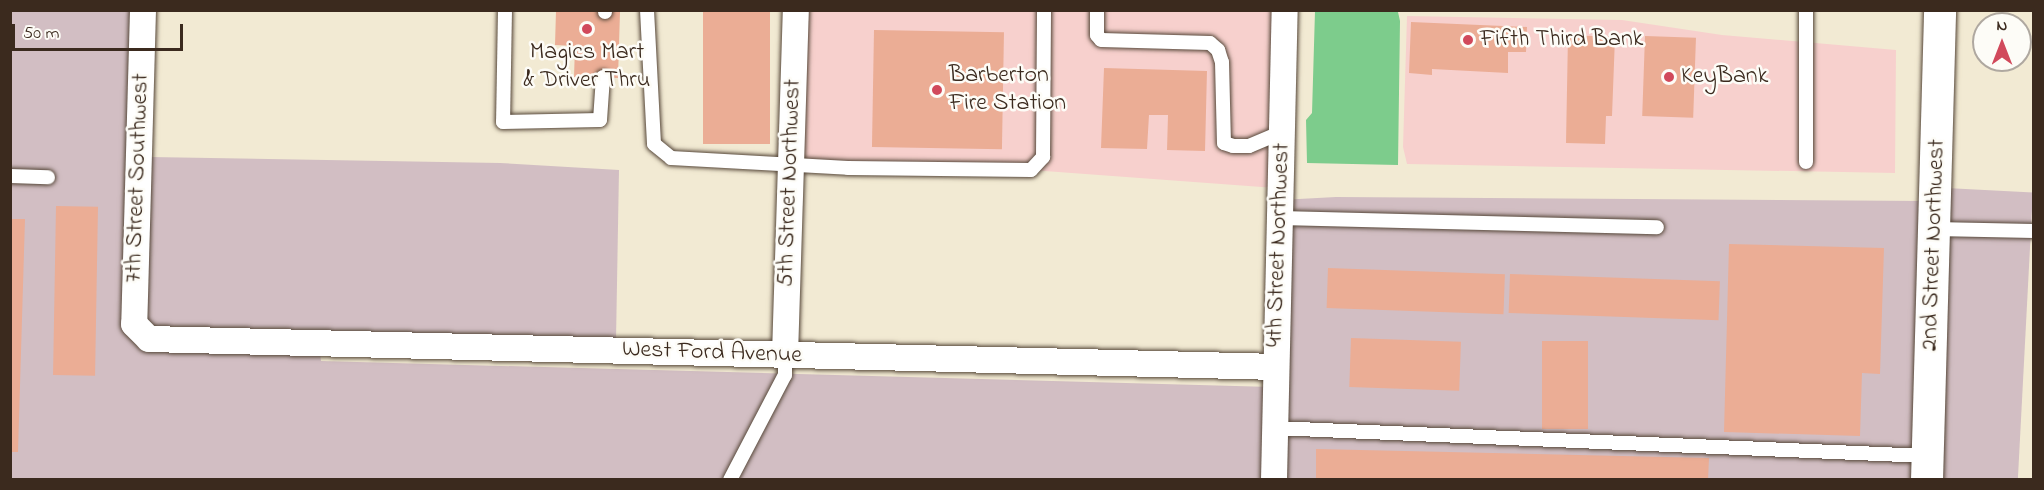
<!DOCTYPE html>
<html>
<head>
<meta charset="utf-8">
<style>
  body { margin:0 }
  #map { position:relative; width:2044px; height:490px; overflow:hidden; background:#f2ead3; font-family:"Indie Flower",sans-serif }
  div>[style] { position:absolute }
  .built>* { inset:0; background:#f7d0cd }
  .industrial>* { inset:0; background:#d2bec3; transform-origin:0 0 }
  .green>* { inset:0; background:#7dcc8c }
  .building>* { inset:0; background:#ebad95; transform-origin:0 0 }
  .roads { filter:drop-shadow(0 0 2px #564739) drop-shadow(0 0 2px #564739) }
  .service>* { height:14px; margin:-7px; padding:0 7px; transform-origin:7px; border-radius:7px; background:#fff }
  .minor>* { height:26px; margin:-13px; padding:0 13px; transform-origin:13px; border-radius:13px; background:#fff }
  .tertiary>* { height:32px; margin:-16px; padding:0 16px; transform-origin:16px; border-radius:16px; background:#fff }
  .dots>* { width:16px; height:16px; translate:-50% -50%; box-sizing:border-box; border:3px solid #fdfcf7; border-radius:50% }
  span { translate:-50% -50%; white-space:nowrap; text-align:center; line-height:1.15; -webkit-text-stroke:5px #fdfcf7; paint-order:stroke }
  .poi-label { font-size:24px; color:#3b2a1e }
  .left { translate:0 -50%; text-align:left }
  .street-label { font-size:24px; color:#3b2a1e }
  .frame { position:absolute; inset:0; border:12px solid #3b2a1e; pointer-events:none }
  .north { position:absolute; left:1972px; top:12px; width:60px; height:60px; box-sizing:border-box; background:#fdfcf7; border:2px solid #afa8a0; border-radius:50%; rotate:0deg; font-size:16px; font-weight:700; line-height:24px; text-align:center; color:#3b2a1e }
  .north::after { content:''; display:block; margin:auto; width:21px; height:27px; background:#d1495b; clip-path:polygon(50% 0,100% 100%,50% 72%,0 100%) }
  .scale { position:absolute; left:12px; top:24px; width:171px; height:27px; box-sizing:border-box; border:3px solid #3b2a1e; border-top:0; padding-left:8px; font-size:18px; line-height:21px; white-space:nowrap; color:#3b2a1e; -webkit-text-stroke:4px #fdfcf7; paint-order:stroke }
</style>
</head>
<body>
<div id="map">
  <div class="built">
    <div style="clip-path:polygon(795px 11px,1285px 11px,1274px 188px,1031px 170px,791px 164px)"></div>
    <div style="clip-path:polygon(1407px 16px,1622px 20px,1722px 35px,1896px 50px,1895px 173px,1407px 164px,1403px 147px)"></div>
  </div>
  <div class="industrial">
    <div style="clip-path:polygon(10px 11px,143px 11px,142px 333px,319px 343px,321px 361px,1275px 387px,1280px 200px,1336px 197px,1923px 201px,1927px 479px,11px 479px)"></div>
    <div style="clip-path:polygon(150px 157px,500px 163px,619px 170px,616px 340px,150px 326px,145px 310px)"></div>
    <div style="left:1946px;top:188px;width:87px;height:292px;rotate:3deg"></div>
  </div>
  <div class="green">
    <div style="clip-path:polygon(1315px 11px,1398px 12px,1400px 21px,1398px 165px,1307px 163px,1306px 120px,1312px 113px)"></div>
  </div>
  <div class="building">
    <div style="left:703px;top:10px;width:67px;height:134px"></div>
    <div style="clip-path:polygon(556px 11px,620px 12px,618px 78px,574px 77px,575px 46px,555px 45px)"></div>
    <div style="clip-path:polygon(1411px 22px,1527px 27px,1526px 52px,1508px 52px,1508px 73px,1432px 69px,1432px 75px,1409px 73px)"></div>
    <div style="left:874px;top:30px;width:130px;height:117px;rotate:1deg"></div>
    <div style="clip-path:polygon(1568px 35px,1615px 37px,1612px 116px,1606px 116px,1605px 144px,1566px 143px)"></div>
    <div style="left:1645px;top:36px;width:51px;height:80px;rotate:2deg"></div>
    <div style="clip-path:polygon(1104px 68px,1207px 71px,1205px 151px,1167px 150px,1168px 115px,1149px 115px,1147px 149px,1101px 148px)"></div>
    <div style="left:56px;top:206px;width:42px;height:169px;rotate:1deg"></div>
    <div style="clip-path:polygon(10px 219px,25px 219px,18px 452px,10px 452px)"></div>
    <div style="clip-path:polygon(1729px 244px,1884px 248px,1880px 374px,1862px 373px,1860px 436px,1724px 432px)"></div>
    <div style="left:1328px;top:268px;width:177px;height:40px;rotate:2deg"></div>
    <div style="left:1510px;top:274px;width:210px;height:39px;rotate:2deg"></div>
    <div style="left:1351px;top:338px;width:110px;height:49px;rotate:2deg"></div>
    <div style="left:1542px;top:341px;width:46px;height:88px"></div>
    <div style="clip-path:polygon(1316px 449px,1709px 458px,1708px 480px,1316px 480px)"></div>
  </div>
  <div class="roads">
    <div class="service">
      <div style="left:505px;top:10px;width:112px;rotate:91deg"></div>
      <div style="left:503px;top:122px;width:97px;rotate:-1.2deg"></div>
      <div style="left:600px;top:120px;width:43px;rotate:-86deg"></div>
      <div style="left:605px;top:10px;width:2px;rotate:90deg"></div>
      <div style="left:647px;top:10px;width:134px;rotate:87deg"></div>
      <div style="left:654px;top:144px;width:22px;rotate:39deg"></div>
      <div style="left:671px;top:158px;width:177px;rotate:3.2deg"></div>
      <div style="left:848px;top:168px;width:183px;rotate:0.6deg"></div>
      <div style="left:1031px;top:170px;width:18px;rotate:-47deg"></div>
      <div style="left:1043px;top:157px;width:147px;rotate:-89.6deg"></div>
      <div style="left:1097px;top:10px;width:25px;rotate:90deg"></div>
      <div style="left:1097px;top:35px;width:6px;rotate:51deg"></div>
      <div style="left:1101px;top:40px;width:109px;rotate:1.6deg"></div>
      <div style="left:1210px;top:43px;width:11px;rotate:41deg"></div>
      <div style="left:1218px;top:50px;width:13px;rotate:72deg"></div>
      <div style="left:1222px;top:62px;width:81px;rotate:88.6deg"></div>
      <div style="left:1224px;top:143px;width:9px;rotate:18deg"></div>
      <div style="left:1233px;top:146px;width:16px"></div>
      <div style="left:1249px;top:146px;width:36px;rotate:-23deg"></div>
      <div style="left:1806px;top:10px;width:152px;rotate:90deg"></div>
      <div style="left:10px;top:176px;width:38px;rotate:2deg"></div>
      <div style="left:1280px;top:218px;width:377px;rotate:1.4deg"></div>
      <div style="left:1934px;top:229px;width:100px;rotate:1.1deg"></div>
      <div style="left:1275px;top:428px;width:654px;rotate:2.46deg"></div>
      <div style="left:730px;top:480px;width:119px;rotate:-62.4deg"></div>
      <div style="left:785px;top:375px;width:20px;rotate:-90deg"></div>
    </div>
    <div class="minor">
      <div style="left:143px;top:10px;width:314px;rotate:91.6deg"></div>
      <div style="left:134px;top:324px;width:21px;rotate:45deg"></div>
      <div style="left:149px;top:339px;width:1126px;rotate:1.42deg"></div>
      <div style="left:785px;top:355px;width:345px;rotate:-88.2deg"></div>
      <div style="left:1274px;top:480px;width:470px;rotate:-88.7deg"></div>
    </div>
    <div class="tertiary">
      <div style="left:1927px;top:480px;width:470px;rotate:-88.4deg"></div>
    </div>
  </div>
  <div class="dots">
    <div style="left:587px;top:29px;background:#d1495b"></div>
    <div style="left:1468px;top:40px;background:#d1495b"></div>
    <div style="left:1669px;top:77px;background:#d1495b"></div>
    <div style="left:937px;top:90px;background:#d1495b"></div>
  </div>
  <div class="poi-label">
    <span class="left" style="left:1480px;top:40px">Fifth Third Bank</span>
    <span style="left:587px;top:67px">Magics Mart<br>&amp; Driver Thru</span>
    <span class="left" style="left:949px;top:90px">Barberton<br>Fire Station</span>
    <span class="left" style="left:1681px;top:77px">KeyBank</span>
  </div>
  <div class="street-label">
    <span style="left:138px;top:178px;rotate:-88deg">7th Street Southwest</span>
    <span style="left:790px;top:183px;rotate:-88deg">5th Street Northwest</span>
    <span style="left:1279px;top:245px;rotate:-88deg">4th Street Northwest</span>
    <span style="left:1934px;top:245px;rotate:-88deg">2nd Street Northwest</span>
    <span style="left:712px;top:353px;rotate:2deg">West Ford Avenue</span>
  </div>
  <div class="frame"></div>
  <div class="north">N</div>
  <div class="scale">50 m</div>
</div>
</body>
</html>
